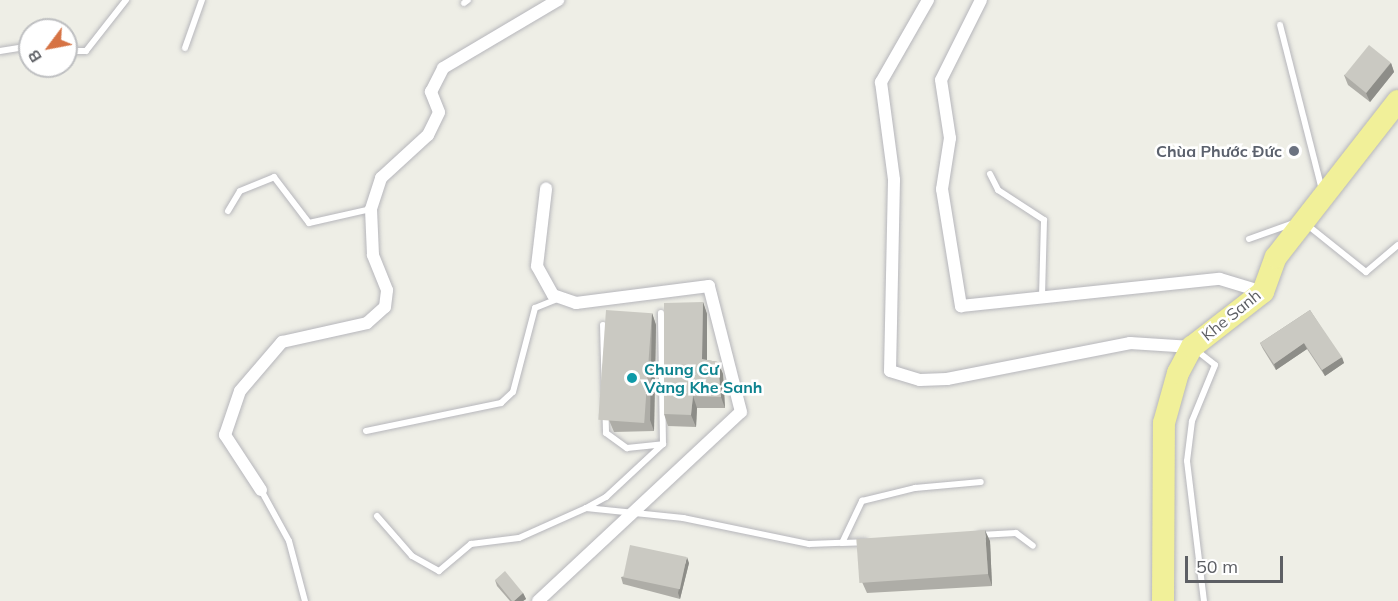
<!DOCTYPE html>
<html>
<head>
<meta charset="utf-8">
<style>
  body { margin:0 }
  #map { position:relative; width:1398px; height:601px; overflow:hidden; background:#eeeee6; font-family:Mulish,sans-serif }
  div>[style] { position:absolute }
  .roads { filter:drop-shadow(0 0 2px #b6b6bb) drop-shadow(0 0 2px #b6b6bb) }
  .lane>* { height:6px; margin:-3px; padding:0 3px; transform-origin:3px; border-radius:3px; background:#fff }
  .street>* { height:12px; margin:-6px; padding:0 6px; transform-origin:6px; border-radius:6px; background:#fff }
  .highway>* { height:22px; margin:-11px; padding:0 11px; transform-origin:11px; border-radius:11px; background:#f1f099 }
  .wall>* { inset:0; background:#aeada7 }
  .shaded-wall>* { inset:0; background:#8d8d88 }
  .building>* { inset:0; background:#cac9c2; transform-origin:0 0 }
  .dots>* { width:16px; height:16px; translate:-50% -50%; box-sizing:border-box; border:3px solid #fff; border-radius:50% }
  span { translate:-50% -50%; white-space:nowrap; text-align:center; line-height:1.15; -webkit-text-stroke:5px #fff; paint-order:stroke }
  .worship-label { font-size:16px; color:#5b616d; font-weight:700 }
  .right { translate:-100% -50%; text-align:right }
  .street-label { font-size:16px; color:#5d5f64 }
  .culture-label { font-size:16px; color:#0d838f; font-weight:700 }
  .left { translate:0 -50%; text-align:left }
  .north { position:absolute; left:18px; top:18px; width:60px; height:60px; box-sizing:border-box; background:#fff; border:2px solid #bebfc1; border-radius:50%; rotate:238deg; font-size:16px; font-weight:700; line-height:24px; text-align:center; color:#5d5f64 }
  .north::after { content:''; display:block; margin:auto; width:21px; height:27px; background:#d67344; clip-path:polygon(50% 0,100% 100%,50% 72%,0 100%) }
  .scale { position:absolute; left:1185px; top:556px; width:98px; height:27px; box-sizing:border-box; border:3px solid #5d5f64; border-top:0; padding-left:8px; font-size:18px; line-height:21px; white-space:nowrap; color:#5d5f64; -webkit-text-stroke:4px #fff; paint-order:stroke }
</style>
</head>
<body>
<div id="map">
  <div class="roads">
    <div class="lane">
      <div style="left:464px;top:3px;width:5px;rotate:-37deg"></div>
      <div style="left:1280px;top:25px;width:170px;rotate:75.7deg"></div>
      <div style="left:185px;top:48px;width:51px;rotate:-70.5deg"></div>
      <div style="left:0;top:51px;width:30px;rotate:-9deg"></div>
      <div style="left:66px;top:51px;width:20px"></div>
      <div style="left:86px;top:51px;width:65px;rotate:-51.9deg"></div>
      <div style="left:990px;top:174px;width:18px;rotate:63deg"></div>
      <div style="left:998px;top:190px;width:55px;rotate:33.1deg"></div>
      <div style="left:1044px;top:220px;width:78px;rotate:91.5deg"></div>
      <div style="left:228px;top:211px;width:23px;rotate:-59deg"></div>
      <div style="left:240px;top:191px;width:37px;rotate:-22deg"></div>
      <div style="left:274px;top:177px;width:58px;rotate:52.7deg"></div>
      <div style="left:309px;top:223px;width:64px;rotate:-12.7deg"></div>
      <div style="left:1306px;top:224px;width:77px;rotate:38.7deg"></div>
      <div style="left:1366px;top:272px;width:42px;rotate:-40.2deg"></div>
      <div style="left:1249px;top:239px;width:48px;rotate:-19.6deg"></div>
      <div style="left:603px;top:325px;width:108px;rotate:88.4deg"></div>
      <div style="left:606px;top:433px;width:26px;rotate:36deg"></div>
      <div style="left:627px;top:448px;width:36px;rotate:-6deg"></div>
      <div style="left:1196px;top:350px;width:24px;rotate:38deg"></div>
      <div style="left:1215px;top:365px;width:61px;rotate:112.3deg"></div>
      <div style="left:1192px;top:421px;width:40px;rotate:97.1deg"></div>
      <div style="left:1187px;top:461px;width:141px;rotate:83.1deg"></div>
      <div style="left:366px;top:431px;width:138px;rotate:-11.7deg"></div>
      <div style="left:501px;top:403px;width:16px;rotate:-43deg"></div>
      <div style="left:513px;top:392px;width:87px;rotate:-75.3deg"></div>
      <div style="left:535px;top:308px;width:24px;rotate:-22deg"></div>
      <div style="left:261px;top:490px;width:58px;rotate:61.2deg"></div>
      <div style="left:289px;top:541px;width:62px;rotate:75.1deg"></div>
      <div style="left:586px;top:508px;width:23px;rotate:-29deg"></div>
      <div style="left:606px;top:497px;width:78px;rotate:-42.9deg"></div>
      <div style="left:663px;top:444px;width:131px;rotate:-90.9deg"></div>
      <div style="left:377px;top:516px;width:53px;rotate:48.8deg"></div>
      <div style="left:412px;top:556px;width:31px;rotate:29deg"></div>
      <div style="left:439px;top:571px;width:42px;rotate:-40.2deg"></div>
      <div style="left:471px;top:544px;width:48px;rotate:-7.1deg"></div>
      <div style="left:519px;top:538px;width:73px;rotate:-24.1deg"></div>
      <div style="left:586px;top:508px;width:98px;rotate:5.9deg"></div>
      <div style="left:683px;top:518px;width:129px;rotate:11.7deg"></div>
      <div style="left:809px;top:544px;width:33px;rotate:-2deg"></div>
      <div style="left:842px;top:543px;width:47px;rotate:-64.5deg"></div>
      <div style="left:862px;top:501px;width:55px;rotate:-13.8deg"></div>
      <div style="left:915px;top:488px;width:66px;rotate:-5.2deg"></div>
      <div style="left:980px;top:535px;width:36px;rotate:-3deg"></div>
      <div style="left:1016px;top:533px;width:21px;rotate:37deg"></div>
      <div style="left:842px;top:543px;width:23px;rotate:-2deg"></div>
    </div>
    <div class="street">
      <div style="left:928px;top:0;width:95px;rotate:119.8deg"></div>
      <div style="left:881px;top:82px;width:99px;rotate:82.4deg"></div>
      <div style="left:894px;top:180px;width:191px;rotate:91.2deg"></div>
      <div style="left:890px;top:371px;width:31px;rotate:17deg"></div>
      <div style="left:920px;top:380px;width:27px;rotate:-2deg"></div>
      <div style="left:947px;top:379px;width:187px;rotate:-11.1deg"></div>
      <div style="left:1130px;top:343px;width:62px;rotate:3.7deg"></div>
      <div style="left:981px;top:0;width:89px;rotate:116.6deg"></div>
      <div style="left:941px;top:80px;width:59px;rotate:81.2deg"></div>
      <div style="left:950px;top:138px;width:52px;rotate:98.9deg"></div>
      <div style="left:942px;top:189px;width:119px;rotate:80.8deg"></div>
      <div style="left:961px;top:306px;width:260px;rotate:-6deg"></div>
      <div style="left:1220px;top:279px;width:45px;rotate:16.8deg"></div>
      <div style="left:261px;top:490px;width:66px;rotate:-123.2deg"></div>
      <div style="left:225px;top:435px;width:46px;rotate:-71.2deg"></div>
      <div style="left:240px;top:391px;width:65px;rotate:-49.4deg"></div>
      <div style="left:282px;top:342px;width:87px;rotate:-12.6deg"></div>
      <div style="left:367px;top:323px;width:24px;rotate:-42deg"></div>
      <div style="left:385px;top:307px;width:17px;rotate:-83deg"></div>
      <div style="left:387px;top:290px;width:38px;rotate:-112deg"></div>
      <div style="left:373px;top:255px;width:46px;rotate:-92.5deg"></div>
      <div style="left:371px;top:209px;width:33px;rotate:-72deg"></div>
      <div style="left:381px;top:178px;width:64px;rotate:-42.5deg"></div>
      <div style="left:428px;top:135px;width:25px;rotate:-64deg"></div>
      <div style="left:439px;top:112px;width:22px;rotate:-112deg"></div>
      <div style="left:431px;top:92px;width:27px;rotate:-63deg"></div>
      <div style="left:443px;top:68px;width:134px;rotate:-30.6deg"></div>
      <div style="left:538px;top:601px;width:277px;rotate:-43deg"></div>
      <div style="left:741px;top:412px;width:130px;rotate:-104.3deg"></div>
      <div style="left:709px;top:286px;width:134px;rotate:172.7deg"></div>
      <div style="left:576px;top:303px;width:24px;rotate:-161deg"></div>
      <div style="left:553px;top:295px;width:33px;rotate:-119deg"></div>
      <div style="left:537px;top:266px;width:78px;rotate:-83.3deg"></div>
    </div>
    <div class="highway">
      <div style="left:1163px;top:601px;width:178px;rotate:-89.7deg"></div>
      <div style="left:1164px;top:423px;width:52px;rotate:-74.4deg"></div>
      <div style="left:1178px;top:373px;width:30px;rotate:-62deg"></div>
      <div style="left:1192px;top:347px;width:90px;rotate:-37.8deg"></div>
      <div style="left:1263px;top:292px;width:37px;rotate:-70deg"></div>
      <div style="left:1276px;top:257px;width:198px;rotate:-52deg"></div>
    </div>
  </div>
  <div class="wall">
    <div style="clip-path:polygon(1391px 63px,1394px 72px,1370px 102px,1348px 85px,1344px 75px)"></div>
    <div style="clip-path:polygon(703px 302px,707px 314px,707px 360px,718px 362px,723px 374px,725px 408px,697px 408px,696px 427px,668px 426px,664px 414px)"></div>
    <div style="clip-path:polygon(1310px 310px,1344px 363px,1325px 376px,1307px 349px,1276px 370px,1263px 349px,1260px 343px)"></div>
    <div style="clip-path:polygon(652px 313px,656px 325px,654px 431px,614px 432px,609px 420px)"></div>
    <div style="clip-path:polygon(990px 541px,992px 586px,867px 593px,862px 582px)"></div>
    <div style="clip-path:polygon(689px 563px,680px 599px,623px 584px,621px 577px)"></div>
    <div style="clip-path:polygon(495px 580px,523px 593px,526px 599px,523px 601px,510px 601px,497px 586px)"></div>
  </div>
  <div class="shaded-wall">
    <div style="clip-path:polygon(1391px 63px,1394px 72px,1370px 102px,1366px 93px)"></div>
    <div style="clip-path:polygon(703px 302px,707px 314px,707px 371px,702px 359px)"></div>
    <div style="clip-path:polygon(652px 313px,656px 325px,654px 431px,650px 420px)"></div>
    <div style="clip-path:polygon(1304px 343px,1307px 349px,1276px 370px,1274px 364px)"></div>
    <div style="clip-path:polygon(1342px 357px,1344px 363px,1325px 376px,1322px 370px)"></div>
    <div style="clip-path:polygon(718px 362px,723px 374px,725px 408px,721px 397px)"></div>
    <div style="clip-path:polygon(693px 396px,697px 408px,696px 427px,691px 415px)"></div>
    <div style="clip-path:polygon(985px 530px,990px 541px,992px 586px,988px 574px)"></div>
    <div style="clip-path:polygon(687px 557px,689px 563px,680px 599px,678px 593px)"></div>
    <div style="clip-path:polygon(523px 593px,526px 599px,523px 601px,514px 601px)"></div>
  </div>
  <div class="building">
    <div style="left:1369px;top:45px;width:28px;height:39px;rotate:39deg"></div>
    <div style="clip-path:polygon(703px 302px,702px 359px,718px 362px,721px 397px,693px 396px,691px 415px,664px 414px,664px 303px)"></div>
    <div style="left:606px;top:310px;width:46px;height:110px;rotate:4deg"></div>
    <div style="clip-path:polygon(1310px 310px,1342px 357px,1322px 370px,1304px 343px,1274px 364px,1260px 343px)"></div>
    <div style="left:985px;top:530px;width:44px;height:129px;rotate:86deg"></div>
    <div style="left:630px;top:545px;width:58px;height:33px;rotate:12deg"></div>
    <div style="clip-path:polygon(505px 571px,523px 593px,514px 601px,512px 601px,495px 580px)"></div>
  </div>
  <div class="dots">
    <div style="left:1294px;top:151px;background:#6b7280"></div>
    <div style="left:632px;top:378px;background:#0f9aa8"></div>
  </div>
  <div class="worship-label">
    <span class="right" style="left:1282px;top:151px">Chùa Phước Đức</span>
  </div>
  <div class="street-label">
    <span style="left:1231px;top:315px;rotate:-39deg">Khe Sanh</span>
  </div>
  <div class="culture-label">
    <span class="left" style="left:644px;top:378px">Chung Cư<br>Vàng Khe Sanh</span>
  </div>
  <div class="north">B</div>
  <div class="scale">50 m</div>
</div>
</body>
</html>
